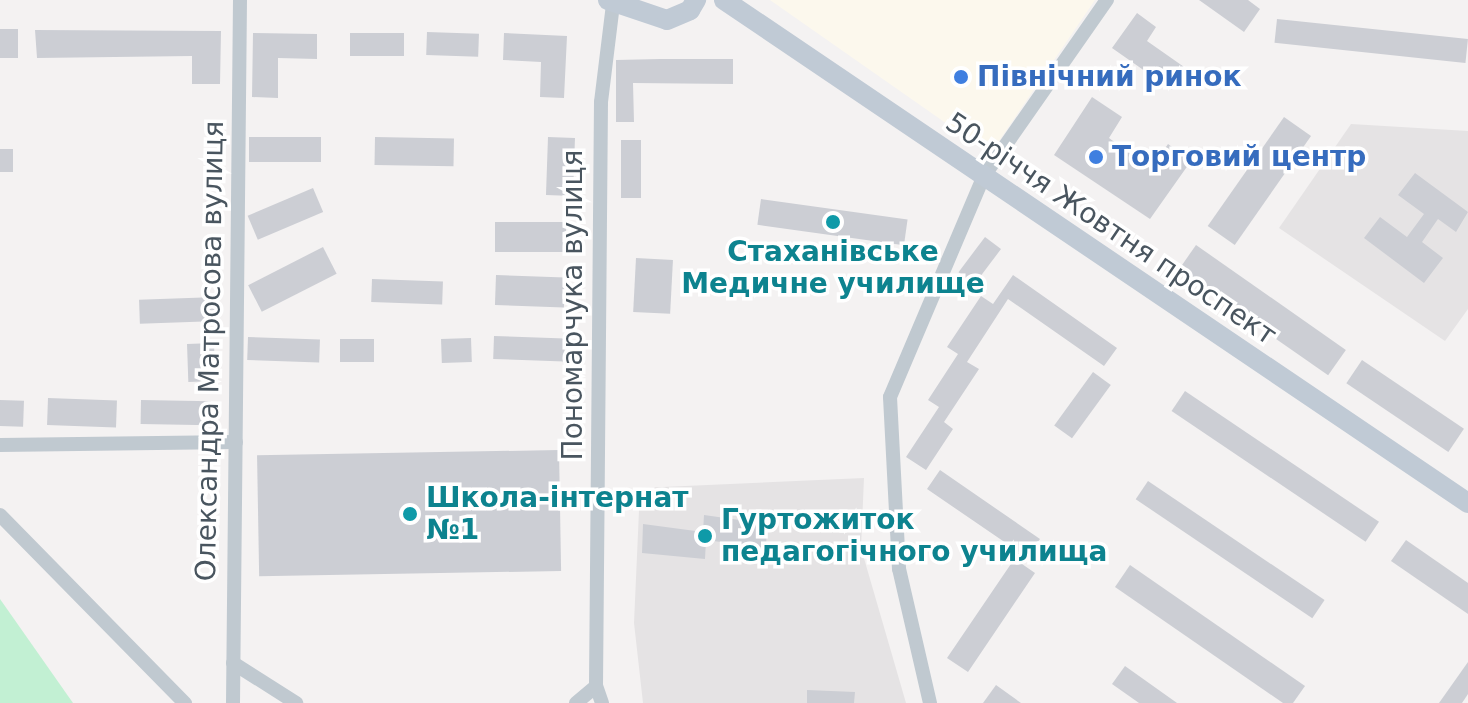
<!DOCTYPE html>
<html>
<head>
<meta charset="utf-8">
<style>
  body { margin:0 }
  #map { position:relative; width:1468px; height:703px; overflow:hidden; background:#f4f2f2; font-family:"DejaVu Sans",sans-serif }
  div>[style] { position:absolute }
  .commercial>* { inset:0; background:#fcf8ed }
  .education>* { inset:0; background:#e5e3e4 }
  .green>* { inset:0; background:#c2f0d3 }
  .building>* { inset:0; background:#ccced4; transform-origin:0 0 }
  .street>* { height:14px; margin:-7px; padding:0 7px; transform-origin:7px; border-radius:7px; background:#c0c9d0 }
  .secondary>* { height:20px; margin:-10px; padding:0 10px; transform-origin:10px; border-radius:10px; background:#c0cad5 }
  .dots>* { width:22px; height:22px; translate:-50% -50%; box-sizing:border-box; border:4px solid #fff; border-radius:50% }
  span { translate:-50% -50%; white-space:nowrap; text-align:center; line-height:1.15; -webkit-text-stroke:7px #fff; paint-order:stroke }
  .shop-label { font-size:28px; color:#366cbe; font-weight:700 }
  .left { translate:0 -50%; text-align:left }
  .street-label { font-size:28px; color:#49555f }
  .culture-label { font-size:28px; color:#0d838f; font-weight:700 }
</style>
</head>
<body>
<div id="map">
  <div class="commercial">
    <div style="clip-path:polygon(770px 0,1095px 0,990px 154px)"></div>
  </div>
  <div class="education">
    <div style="clip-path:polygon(1351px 124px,1468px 131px,1468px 309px,1445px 341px,1279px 228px)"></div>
    <div style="clip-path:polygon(864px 478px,861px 548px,906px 703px,643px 703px,634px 623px,640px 488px)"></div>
  </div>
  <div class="green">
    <div style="clip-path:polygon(0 599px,73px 703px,0 703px)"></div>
  </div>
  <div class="building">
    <div style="clip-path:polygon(1199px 0,1248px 0,1260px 9px,1244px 32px)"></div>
    <div style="clip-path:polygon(1137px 13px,1156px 27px,1147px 41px,1187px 69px,1172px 90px,1112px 48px)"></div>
    <div style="left:1277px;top:19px;width:192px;height:24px;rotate:6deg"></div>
    <div style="left:0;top:29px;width:18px;height:29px"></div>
    <div style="clip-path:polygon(35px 30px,221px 31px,220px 84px,192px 84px,192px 56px,37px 58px)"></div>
    <div style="left:427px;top:32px;width:52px;height:23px;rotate:2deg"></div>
    <div style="clip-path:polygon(253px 33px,317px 34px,317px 59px,278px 58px,278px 98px,252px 97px)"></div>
    <div style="left:350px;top:33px;width:54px;height:23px"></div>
    <div style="clip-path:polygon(504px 33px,567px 36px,564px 98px,540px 97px,541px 62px,503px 60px)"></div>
    <div style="clip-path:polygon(660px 59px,733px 59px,733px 84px,633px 83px,634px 122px,616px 122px,616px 60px)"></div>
    <div style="clip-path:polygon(1092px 97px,1122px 117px,1109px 138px,1151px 169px,1168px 144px,1191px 161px,1150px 219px,1054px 155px)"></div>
    <div style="left:1284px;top:117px;width:33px;height:133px;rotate:35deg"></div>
    <div style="left:321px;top:137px;width:25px;height:72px;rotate:90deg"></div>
    <div style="left:375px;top:137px;width:79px;height:28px;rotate:1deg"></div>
    <div style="left:548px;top:137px;width:27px;height:58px;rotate:2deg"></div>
    <div style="left:621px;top:140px;width:20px;height:58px"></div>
    <div style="left:0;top:149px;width:13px;height:23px"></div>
    <div style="clip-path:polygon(1415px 173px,1468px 212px,1456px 232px,1438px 219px,1422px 242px,1443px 258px,1424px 283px,1364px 238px,1380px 217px,1407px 237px,1424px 214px,1398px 195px)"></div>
    <div style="left:313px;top:188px;width:26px;height:71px;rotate:67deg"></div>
    <div style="left:761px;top:199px;width:148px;height:26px;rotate:8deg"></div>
    <div style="left:495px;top:222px;width:71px;height:30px"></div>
    <div style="left:985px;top:237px;width:20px;height:44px;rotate:37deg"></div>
    <div style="left:1196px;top:245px;width:183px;height:31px;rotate:35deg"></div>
    <div style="left:323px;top:247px;width:30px;height:84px;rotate:63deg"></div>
    <div style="left:636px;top:258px;width:37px;height:54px;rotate:3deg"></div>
    <div style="left:496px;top:275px;width:69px;height:30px;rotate:2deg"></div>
    <div style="clip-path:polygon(1013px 275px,1117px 348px,1104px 366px,1008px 299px,967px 362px,979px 369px,944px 422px,953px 429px,926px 470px,906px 457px,939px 407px,928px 400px,958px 354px,947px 347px,981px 296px,993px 304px)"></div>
    <div style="left:372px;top:279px;width:71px;height:23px;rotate:2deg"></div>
    <div style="left:217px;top:297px;width:24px;height:78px;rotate:88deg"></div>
    <div style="left:494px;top:336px;width:71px;height:23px;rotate:2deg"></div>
    <div style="left:248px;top:337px;width:72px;height:23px;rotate:2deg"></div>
    <div style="left:471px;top:338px;width:24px;height:30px;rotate:88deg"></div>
    <div style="left:340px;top:339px;width:34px;height:23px"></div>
    <div style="left:214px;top:343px;width:38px;height:27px;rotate:88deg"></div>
    <div style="left:1362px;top:360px;width:123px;height:28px;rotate:34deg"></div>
    <div style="left:1093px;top:372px;width:22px;height:66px;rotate:36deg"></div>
    <div style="left:1185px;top:391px;width:234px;height:24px;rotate:34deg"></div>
    <div style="left:48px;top:398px;width:69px;height:27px;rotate:2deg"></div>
    <div style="left:0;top:400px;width:24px;height:26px;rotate:2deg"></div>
    <div style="left:141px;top:400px;width:70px;height:24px;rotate:1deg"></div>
    <div style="left:559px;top:450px;width:121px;height:302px;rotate:89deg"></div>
    <div style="clip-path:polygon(940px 470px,1040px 539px,1022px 564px,1035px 573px,968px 672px,947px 658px,1019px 552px,927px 489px)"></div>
    <div style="left:1148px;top:481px;width:213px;height:22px;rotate:34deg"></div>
    <div style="clip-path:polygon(704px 515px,767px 524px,766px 548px,706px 540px,705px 559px,642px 553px,643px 524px,703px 532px)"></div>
    <div style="clip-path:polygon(1406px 540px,1468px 583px,1468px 614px,1391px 561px)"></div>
    <div style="clip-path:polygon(1130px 565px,1305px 686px,1293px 703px,1283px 703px,1115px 587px)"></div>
    <div style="clip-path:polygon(1468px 662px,1468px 694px,1462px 703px,1439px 703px)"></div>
    <div style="clip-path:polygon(1125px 666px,1177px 703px,1139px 703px,1112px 684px)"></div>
    <div style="clip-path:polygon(996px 685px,1021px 703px,983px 703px)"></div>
    <div style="clip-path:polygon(807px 690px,855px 692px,854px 703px,807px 703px)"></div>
  </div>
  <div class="street">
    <div style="left:0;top:445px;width:236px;rotate:-0.7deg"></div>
    <div style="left:0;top:515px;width:264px;rotate:45.5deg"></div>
    <div style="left:233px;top:663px;width:75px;rotate:32.4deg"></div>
    <div style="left:233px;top:703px;width:703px;rotate:-89.43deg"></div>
    <div style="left:576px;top:703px;width:26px;rotate:-40deg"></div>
    <div style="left:602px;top:703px;width:18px;rotate:-109deg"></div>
    <div style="left:596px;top:686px;width:584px;rotate:-89.51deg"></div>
    <div style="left:601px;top:102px;width:99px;rotate:-83deg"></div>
    <div style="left:930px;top:703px;width:138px;rotate:-103deg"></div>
    <div style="left:899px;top:569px;width:172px;rotate:-93deg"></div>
    <div style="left:890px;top:397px;width:240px;rotate:-67deg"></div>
    <div style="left:984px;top:176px;width:215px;rotate:-55.1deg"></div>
  </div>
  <div class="secondary">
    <div style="left:608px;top:0;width:62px;rotate:18.7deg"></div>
    <div style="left:667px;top:20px;width:25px;rotate:-23deg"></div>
    <div style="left:690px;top:10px;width:12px;rotate:-59deg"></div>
    <div style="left:724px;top:0;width:898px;rotate:34.06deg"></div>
  </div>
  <div class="dots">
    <div style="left:961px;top:77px;background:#3f7fe0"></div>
    <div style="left:1096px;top:157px;background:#3f7fe0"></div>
    <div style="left:833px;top:222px;background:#0f9aa8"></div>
    <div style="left:410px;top:514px;background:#0f9aa8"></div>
    <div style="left:705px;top:536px;background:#0f9aa8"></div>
  </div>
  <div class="shop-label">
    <span class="left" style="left:977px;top:77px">Північний ринок</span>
    <span class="left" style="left:1112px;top:157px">Торговий центр</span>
  </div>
  <div class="street-label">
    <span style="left:1111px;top:229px;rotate:34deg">50-річчя Жовтня проспект</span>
    <span style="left:573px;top:305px;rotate:-90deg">Пономарчука вулиця</span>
    <span style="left:210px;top:351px;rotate:-89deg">Олександра Матросова вулиця</span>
  </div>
  <div class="culture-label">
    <span style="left:833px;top:268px">Стаханівське<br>Медичне училище</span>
    <span class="left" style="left:426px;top:514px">Школа-інтернат<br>№1</span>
    <span class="left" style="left:721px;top:536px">Гуртожиток<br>педагогічного училища</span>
  </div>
</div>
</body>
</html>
